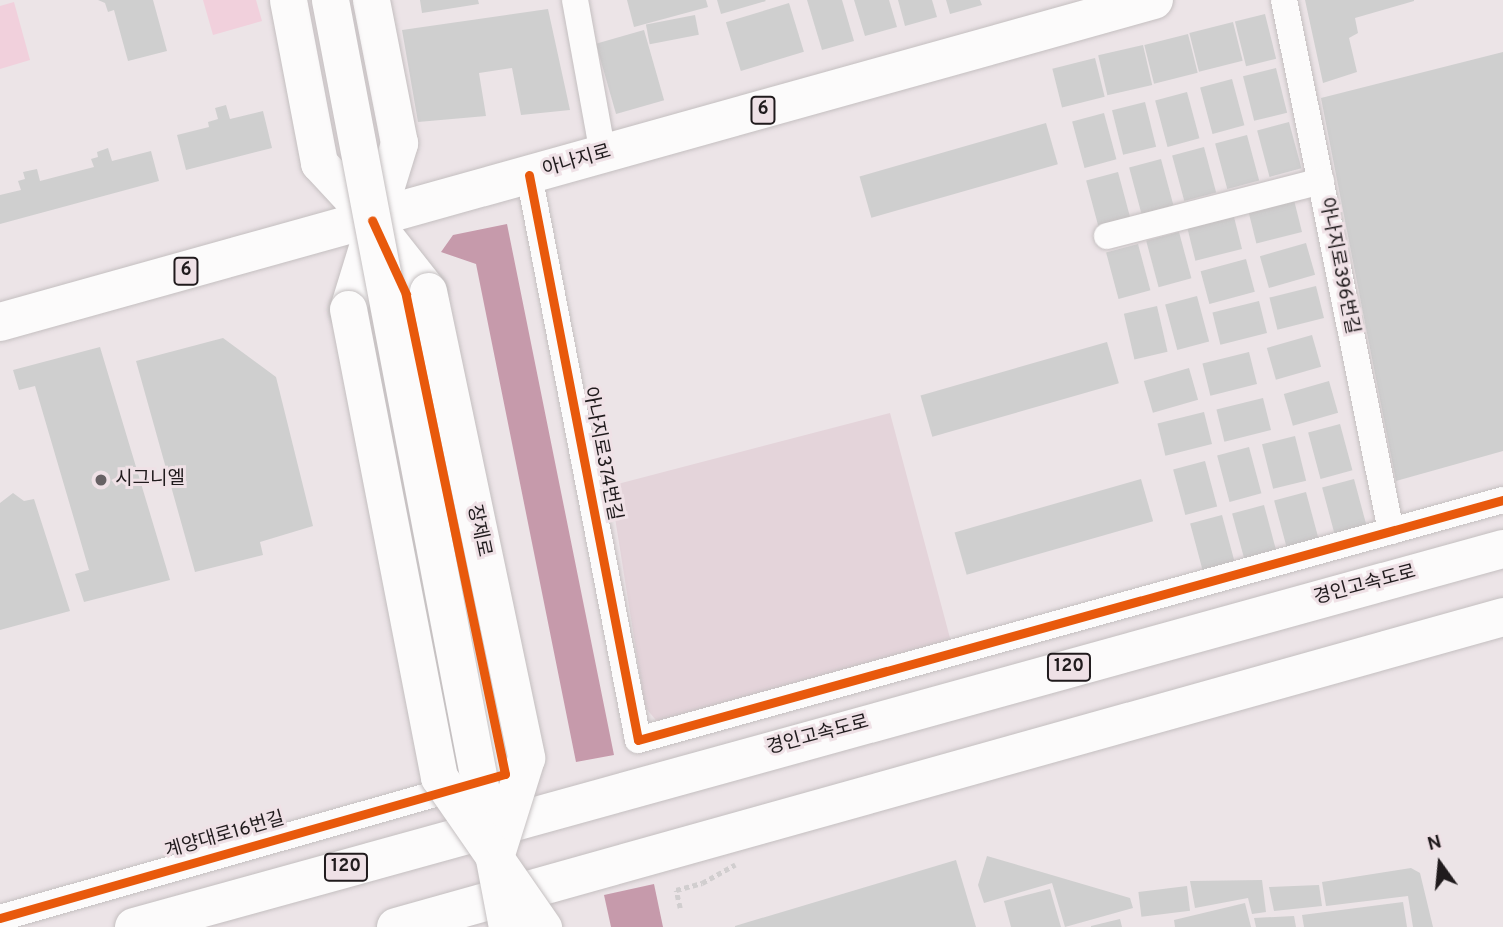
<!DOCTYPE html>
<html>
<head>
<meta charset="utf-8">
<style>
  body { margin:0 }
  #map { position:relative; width:1503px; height:927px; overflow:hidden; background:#ece4e7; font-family:Overpass,"Noto Sans KR",sans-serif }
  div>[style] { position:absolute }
  .built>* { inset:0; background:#e4d4da }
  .green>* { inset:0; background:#f1d0dc }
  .water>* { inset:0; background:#c69aab }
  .building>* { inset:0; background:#cfcfcf; transform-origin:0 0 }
  .path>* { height:4.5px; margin-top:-2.25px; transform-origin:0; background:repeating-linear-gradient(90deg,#d1cecf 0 5px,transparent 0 8.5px) }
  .roads { filter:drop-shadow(0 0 2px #c4bfc0) drop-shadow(0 0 2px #c4bfc0) }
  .minor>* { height:26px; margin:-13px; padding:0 13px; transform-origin:13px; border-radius:13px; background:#fcfbfb }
  .secondary>* { height:37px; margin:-18.5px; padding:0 18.5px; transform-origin:18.5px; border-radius:18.5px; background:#fcfbfb }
  .primary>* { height:38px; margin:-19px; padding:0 19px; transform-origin:19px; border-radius:19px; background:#fcfbfb }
  .motorway>* { height:38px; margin:-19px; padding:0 19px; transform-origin:19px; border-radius:19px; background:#fcfbfb }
  .bridges { filter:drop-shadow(0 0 2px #c4bfc0) drop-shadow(0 0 2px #c4bfc0) }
  .secondary-bridge>* { height:37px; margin:-18.5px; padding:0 18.5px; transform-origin:18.5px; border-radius:18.5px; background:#fcfbfb }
  .cycleway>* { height:9px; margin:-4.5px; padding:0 4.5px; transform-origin:4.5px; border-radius:4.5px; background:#e8590c }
  .dots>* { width:19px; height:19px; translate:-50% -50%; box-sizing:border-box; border:4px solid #efe1e6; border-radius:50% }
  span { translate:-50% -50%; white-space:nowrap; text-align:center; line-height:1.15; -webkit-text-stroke:6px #efe1e6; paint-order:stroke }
  .shield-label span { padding:2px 5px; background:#efe1e6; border:2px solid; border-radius:5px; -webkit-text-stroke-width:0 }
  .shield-label { font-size:18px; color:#201b1d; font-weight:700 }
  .street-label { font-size:19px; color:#201b1d }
  .poi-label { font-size:19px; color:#201b1d }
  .left { translate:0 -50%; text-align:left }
  .north { position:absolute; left:1405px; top:829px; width:70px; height:70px; -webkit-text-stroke:5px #efe1e6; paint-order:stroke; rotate:345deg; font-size:19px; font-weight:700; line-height:28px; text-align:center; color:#201b1d }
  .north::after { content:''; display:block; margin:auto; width:24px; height:32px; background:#201b1d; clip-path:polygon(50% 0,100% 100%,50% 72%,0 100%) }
</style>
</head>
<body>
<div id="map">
  <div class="built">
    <div style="clip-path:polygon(890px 413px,954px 653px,660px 725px,645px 707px,610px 486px)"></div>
  </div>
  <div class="green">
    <div style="clip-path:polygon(203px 0,256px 0,262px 21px,213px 35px)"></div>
    <div style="clip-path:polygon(14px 2px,30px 60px,0 69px,0 6px)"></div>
  </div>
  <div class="water">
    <div style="clip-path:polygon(507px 224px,614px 755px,576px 762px,476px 264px,441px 252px,453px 235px)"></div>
    <div style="clip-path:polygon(654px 884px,663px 927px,611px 927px,604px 895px)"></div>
  </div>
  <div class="building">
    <div style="clip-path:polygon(98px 0,153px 0,167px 51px,128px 61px,114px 10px,108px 12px,105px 3px)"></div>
    <div style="clip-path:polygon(420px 0,478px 0,479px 4px,422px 13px)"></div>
    <div style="clip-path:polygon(627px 0,706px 0,708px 7px,634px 27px)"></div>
    <div style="clip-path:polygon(717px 0,765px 0,766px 1px,721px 14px)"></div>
    <div style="clip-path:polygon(807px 0,842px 0,854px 41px,822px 50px)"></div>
    <div style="clip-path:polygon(854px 0,889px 0,897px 27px,865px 36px)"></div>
    <div style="clip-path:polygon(898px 0,932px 0,937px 17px,905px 26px)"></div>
    <div style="clip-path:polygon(946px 0,980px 0,982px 5px,950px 14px)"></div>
    <div style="clip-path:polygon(1305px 0,1414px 0,1414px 1px,1355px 18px,1358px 33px,1349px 38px,1357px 72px,1323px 83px)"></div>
    <div style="left:789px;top:3px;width:51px;height:66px;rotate:73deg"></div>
    <div style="clip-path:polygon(548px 9px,570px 110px,521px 115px,512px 68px,479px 73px,486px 116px,418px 122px,402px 30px)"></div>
    <div style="left:1265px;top:14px;width:46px;height:31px;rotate:76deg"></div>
    <div style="left:695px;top:15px;width:20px;height:50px;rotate:79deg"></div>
    <div style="left:1233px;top:22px;width:40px;height:45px;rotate:76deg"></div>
    <div style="left:644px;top:30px;width:73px;height:50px;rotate:74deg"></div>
    <div style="left:1188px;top:34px;width:40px;height:45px;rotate:76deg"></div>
    <div style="left:1143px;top:45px;width:41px;height:46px;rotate:77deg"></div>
    <div style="clip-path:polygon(1503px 52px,1503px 451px,1396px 481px,1321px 98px)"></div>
    <div style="left:1095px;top:58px;width:40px;height:44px;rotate:76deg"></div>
    <div style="left:1276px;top:68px;width:46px;height:34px;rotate:76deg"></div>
    <div style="left:1232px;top:79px;width:48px;height:33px;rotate:75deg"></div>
    <div style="left:1187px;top:92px;width:48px;height:33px;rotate:75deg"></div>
    <div style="left:1145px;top:102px;width:46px;height:34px;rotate:76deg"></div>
    <div style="clip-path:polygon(226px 105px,230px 119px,263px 111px,272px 148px,186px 170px,177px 135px,209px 127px,208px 122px,218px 119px,215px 108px)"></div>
    <div style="left:1104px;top:113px;width:48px;height:33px;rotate:75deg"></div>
    <div style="left:1289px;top:122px;width:48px;height:33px;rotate:75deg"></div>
    <div style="left:1046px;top:123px;width:43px;height:194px;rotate:74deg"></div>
    <div style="left:1247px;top:135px;width:47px;height:33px;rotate:75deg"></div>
    <div style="left:1204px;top:147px;width:47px;height:33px;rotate:75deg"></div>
    <div style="clip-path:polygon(108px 148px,112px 161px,151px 151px,159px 181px,0 224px,0 195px,21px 190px,18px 181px,25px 179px,23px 172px,37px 169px,40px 181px,94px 167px,91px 159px,98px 157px,97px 152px)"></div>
    <div style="left:1161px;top:159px;width:48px;height:33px;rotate:75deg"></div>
    <div style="left:1118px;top:172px;width:47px;height:33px;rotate:75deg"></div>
    <div style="left:1294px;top:200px;width:33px;height:47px;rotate:76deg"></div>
    <div style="left:1234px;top:217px;width:33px;height:48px;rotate:76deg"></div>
    <div style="left:1179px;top:232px;width:48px;height:34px;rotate:75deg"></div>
    <div style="left:1306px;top:243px;width:33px;height:48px;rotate:74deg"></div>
    <div style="left:1138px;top:244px;width:48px;height:33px;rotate:75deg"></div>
    <div style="left:1246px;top:259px;width:34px;height:47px;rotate:75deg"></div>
    <div style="left:1316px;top:286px;width:33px;height:48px;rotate:76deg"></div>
    <div style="left:1197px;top:296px;width:47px;height:33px;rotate:75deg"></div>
    <div style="left:1259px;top:301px;width:33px;height:48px;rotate:76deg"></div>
    <div style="left:1157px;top:306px;width:47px;height:34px;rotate:77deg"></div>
    <div style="left:1312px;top:335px;width:33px;height:47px;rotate:74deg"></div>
    <div style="clip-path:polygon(223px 338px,276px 377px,313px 526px,260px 542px,263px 555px,195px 572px,136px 361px)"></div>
    <div style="left:1107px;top:342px;width:43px;height:194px;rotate:74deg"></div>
    <div style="clip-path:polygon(100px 347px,170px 580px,84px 602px,75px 574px,89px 570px,35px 386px,19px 390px,13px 370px)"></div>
    <div style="left:1249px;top:352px;width:33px;height:48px;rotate:76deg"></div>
    <div style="left:1189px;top:368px;width:33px;height:47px;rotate:74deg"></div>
    <div style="left:1329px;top:381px;width:33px;height:47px;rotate:74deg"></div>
    <div style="left:1263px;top:398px;width:33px;height:48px;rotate:76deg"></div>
    <div style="left:1204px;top:412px;width:33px;height:48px;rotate:76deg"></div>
    <div style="left:1340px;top:424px;width:48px;height:33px;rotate:75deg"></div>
    <div style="left:1295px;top:436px;width:46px;height:34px;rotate:76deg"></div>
    <div style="left:1249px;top:447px;width:48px;height:33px;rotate:75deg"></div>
    <div style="left:1205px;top:461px;width:47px;height:33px;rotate:75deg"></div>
    <div style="left:1141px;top:479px;width:44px;height:194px;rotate:74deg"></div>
    <div style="left:1354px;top:479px;width:48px;height:33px;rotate:75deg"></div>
    <div style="left:1306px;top:492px;width:48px;height:33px;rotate:75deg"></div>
    <div style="clip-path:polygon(13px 493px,24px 501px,34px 499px,70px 611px,0 630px,0 503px)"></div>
    <div style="left:1264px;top:505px;width:47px;height:33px;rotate:75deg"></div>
    <div style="left:1222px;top:515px;width:48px;height:33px;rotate:75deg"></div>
    <div style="clip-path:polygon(987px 856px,1130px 898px,1133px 908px,1065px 927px,1052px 883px,984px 903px,978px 885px)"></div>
    <div style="clip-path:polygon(956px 860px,976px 927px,735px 927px,735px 926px)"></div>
    <div style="clip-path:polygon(1411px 868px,1420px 873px,1433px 927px,1413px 927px,1408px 896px,1326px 906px,1322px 882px)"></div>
    <div style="clip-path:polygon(1262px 880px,1266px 912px,1252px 914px,1248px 898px,1195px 908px,1190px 881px)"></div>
    <div style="clip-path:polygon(1319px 885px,1322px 906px,1274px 911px,1269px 887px)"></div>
    <div style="left:1187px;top:886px;width:25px;height:49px;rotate:83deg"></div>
    <div style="clip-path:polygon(1050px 889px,1061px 927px,1011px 927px,1004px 901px)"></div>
    <div style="clip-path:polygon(1403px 902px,1407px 927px,1304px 927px,1302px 915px)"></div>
    <div style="clip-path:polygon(1245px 903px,1251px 927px,1175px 927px,1174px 920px)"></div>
    <div style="clip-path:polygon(1294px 916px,1296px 927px,1256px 927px,1254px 918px)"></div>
    <div style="clip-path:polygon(1120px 919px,1122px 927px,1091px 927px,1091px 926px)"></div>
  </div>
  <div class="path">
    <div style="left:680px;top:908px;width:18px;rotate:-103deg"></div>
    <div style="left:676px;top:890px;width:27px;rotate:-15deg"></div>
    <div style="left:702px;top:883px;width:38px;rotate:-29deg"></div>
  </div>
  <div class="roads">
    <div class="minor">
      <div style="left:575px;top:0;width:157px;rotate:79.7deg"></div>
      <div style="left:1284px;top:0;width:542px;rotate:78.61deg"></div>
      <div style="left:529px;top:175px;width:575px;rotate:79.08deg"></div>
      <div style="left:638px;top:740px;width:898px;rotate:-15.51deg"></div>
      <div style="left:1107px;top:236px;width:221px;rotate:-14.4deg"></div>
      <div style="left:419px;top:564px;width:226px;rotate:79.3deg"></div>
      <div style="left:0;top:918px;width:525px;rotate:-15.92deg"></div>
      <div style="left:505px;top:774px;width:490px;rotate:-101.7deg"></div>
      <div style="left:406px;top:294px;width:36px;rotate:-114deg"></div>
    </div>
    <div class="secondary">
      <div style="left:288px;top:0;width:166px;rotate:79.2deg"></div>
      <div style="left:319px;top:163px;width:78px;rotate:47.1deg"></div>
      <div style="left:372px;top:220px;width:90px;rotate:51.7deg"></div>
      <div style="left:348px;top:309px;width:174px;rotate:-72.9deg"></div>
      <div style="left:399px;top:143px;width:146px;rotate:-101.1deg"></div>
    </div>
    <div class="primary">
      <div style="left:0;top:322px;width:1198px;rotate:-15.59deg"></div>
    </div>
    <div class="motorway">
      <div style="left:134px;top:927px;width:1420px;rotate:-15.44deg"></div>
      <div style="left:396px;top:927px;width:1150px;rotate:-15.64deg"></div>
    </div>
  </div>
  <div class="bridges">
    <div class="secondary-bridge">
      <div style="left:330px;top:0;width:944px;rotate:79.19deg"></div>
      <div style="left:428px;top:291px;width:477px;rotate:78.1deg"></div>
      <div style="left:526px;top:758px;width:101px;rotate:107.4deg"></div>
      <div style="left:348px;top:309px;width:477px;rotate:79deg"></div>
      <div style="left:439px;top:777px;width:183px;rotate:55.3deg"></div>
    </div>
  </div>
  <div class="cycleway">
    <div style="left:529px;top:175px;width:575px;rotate:79.08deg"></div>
    <div style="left:638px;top:740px;width:898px;rotate:-15.51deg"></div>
    <div style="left:0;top:918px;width:525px;rotate:-15.92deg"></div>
    <div style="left:505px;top:774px;width:490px;rotate:-101.7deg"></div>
    <div style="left:406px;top:294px;width:81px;rotate:-114.7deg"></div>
  </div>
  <div class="dots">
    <div style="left:101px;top:480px;background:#676164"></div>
  </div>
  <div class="shield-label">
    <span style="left:763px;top:110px">6</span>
    <span style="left:186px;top:271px">6</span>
    <span style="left:1069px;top:667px">120</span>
    <span style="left:346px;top:867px">120</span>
  </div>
  <div class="street-label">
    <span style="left:577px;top:162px;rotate:-16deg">아나지로</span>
    <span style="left:1338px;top:266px;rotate:79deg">아나지로396번길</span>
    <span style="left:601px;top:454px;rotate:79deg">아나지로374번길</span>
    <span style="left:478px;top:531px;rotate:78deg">장제로</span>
    <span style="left:1365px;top:586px;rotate:-15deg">경인고속도로</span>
    <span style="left:818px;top:736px;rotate:-15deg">경인고속도로</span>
    <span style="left:225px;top:836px;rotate:-16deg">계양대로16번길</span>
  </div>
  <div class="poi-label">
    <span class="left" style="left:115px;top:480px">시그니엘</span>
  </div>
  <div class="north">N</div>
</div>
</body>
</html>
